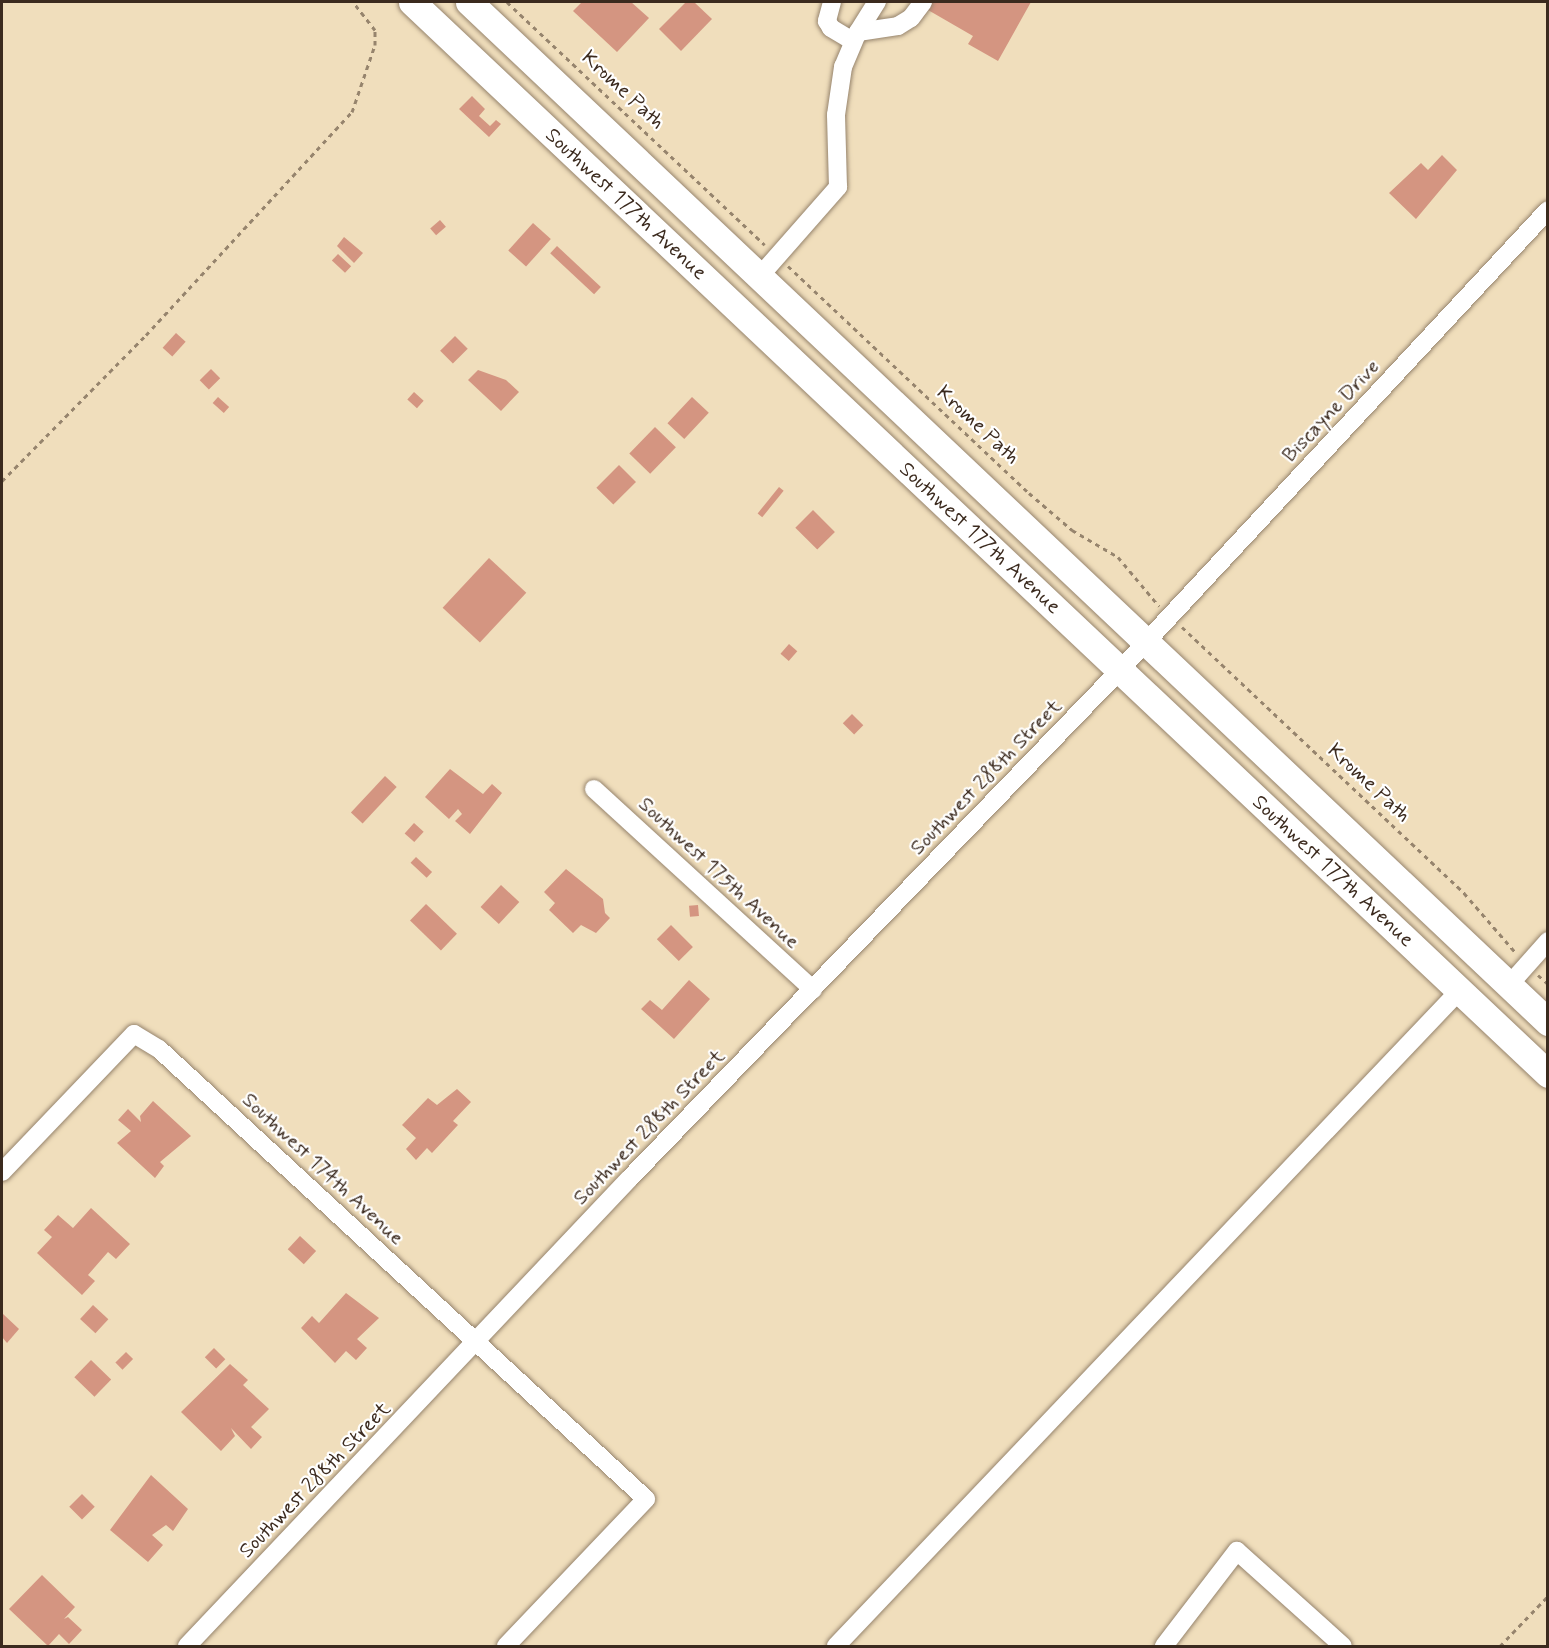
<!DOCTYPE html>
<html>
<head>
<meta charset="utf-8">
<style>
  body { margin:0 }
  #map { position:relative; width:1549px; height:1648px; overflow:hidden; background:#f0debc; font-family:Mynerve,sans-serif }
  div>[style] { position:absolute }
  .building>* { inset:0; background:#d49581; transform-origin:0 0 }
  .path>* { height:3px; margin-top:-1.5px; transform-origin:0; background:repeating-linear-gradient(90deg,#96846d 0 4.5px,transparent 0 9px) }
  .roads { filter:drop-shadow(0 0 2px #96846d) drop-shadow(0 0 2px #96846d) }
  .minor>* { height:18px; margin:-9px; padding:0 9px; transform-origin:9px; border-radius:9px; background:#fff }
  .highway>* { height:27px; margin:-13.5px; padding:0 13.5px; transform-origin:13.5px; border-radius:13.5px; background:#fff }
  span { translate:-50% -50%; white-space:nowrap; text-align:center; line-height:1.15; -webkit-text-stroke:4.5px #fff; paint-order:stroke }
  .street-label { font-size:21px; color:#3b2a1e }
  .frame { position:absolute; inset:0; border:3px solid #3b2a1e; pointer-events:none }
</style>
</head>
<body>
<div id="map">
  <div class="building">
    <div style="clip-path:polygon(582px 2px,631px 2px,649px 18px,617px 52px,573px 11px)"></div>
    <div style="clip-path:polygon(686px 2px,694px 2px,712px 19px,681px 51px,659px 29px)"></div>
    <div style="clip-path:polygon(930px 2px,1031px 2px,998px 61px,968px 44px,973px 36px,928px 10px,923px 18px,909px 11px)"></div>
    <div style="clip-path:polygon(472px 96px,485px 109px,479px 116px,490px 126px,496px 120px,501px 124px,489px 137px,459px 109px)"></div>
    <div style="clip-path:polygon(1442px 155px,1457px 170px,1416px 219px,1389px 193px,1421px 163px,1428px 170px)"></div>
    <div style="left:440px;top:220px;width:9px;height:13px;rotate:49deg"></div>
    <div style="left:533px;top:223px;width:24px;height:37px;rotate:42deg"></div>
    <div style="clip-path:polygon(344px 237px,363px 253px,354px 263px,337px 246px)"></div>
    <div style="left:557px;top:246px;width:60px;height:10px;rotate:43deg"></div>
    <div style="left:338px;top:254px;width:18px;height:9px;rotate:43deg"></div>
    <div style="left:176px;top:333px;width:13px;height:20px;rotate:42deg"></div>
    <div style="left:455px;top:336px;width:18px;height:21px;rotate:45deg"></div>
    <div style="left:211px;top:369px;width:13px;height:16px;rotate:45deg"></div>
    <div style="clip-path:polygon(478px 370px,506px 380px,519px 392px,501px 411px,468px 380px)"></div>
    <div style="left:414px;top:392px;width:13px;height:10px;rotate:42deg"></div>
    <div style="left:218px;top:397px;width:15px;height:8px;rotate:42deg"></div>
    <div style="left:692px;top:397px;width:23px;height:36px;rotate:43deg"></div>
    <div style="left:655px;top:427px;width:29px;height:37px;rotate:44deg"></div>
    <div style="left:619px;top:465px;width:24px;height:32px;rotate:45deg"></div>
    <div style="left:779px;top:487px;width:6px;height:34px;rotate:39deg"></div>
    <div style="left:813px;top:510px;width:31px;height:25px;rotate:45deg"></div>
    <div style="left:489px;top:558px;width:51px;height:68px;rotate:43deg"></div>
    <div style="left:789px;top:644px;width:11px;height:13px;rotate:41deg"></div>
    <div style="left:852px;top:714px;width:16px;height:13px;rotate:45deg"></div>
    <div style="clip-path:polygon(450px 769px,483px 794px,492px 784px,502px 793px,470px 834px,455px 821px,462px 814px,458px 809px,449px 819px,425px 797px)"></div>
    <div style="left:385px;top:776px;width:16px;height:50px;rotate:43deg"></div>
    <div style="left:414px;top:823px;width:13px;height:14px;rotate:42deg"></div>
    <div style="left:416px;top:857px;width:22px;height:8px;rotate:43deg"></div>
    <div style="clip-path:polygon(566px 869px,603px 899px,605px 913px,610px 918px,596px 933px,581px 925px,573px 933px,549px 910px,555px 903px,544px 892px)"></div>
    <div style="left:501px;top:885px;width:25px;height:30px;rotate:43deg"></div>
    <div style="left:426px;top:904px;width:43px;height:23px;rotate:44deg"></div>
    <div style="left:698px;top:905px;width:11px;height:9px;rotate:85deg"></div>
    <div style="left:671px;top:925px;width:31px;height:20px;rotate:45deg"></div>
    <div style="clip-path:polygon(689px 980px,710px 999px,674px 1039px,641px 1009px,650px 1000px,662px 1010px)"></div>
    <div style="clip-path:polygon(457px 1089px,471px 1102px,453px 1121px,458px 1125px,432px 1153px,427px 1148px,416px 1160px,406px 1149px,416px 1138px,402px 1125px,428px 1098px,437px 1105px)"></div>
    <div style="clip-path:polygon(153px 1101px,191px 1136px,160px 1162px,164px 1166px,155px 1178px,117px 1143px,131px 1131px,118px 1120px,128px 1109px,141px 1122px,140px 1116px)"></div>
    <div style="clip-path:polygon(91px 1208px,130px 1244px,116px 1259px,108px 1252px,88px 1275px,95px 1281px,82px 1295px,37px 1253px,52px 1237px,44px 1230px,58px 1215px,73px 1228px)"></div>
    <div style="left:300px;top:1236px;width:22px;height:18px;rotate:43deg"></div>
    <div style="clip-path:polygon(346px 1293px,379px 1318px,357px 1339px,367px 1348px,356px 1360px,346px 1351px,335px 1363px,301px 1328px,312px 1316px,319px 1323px)"></div>
    <div style="left:93px;top:1305px;width:21px;height:19px;rotate:43deg"></div>
    <div style="clip-path:polygon(2px 1313px,19px 1329px,7px 1343px,2px 1337px)"></div>
    <div style="left:214px;top:1348px;width:16px;height:13px;rotate:45deg"></div>
    <div style="left:126px;top:1352px;width:10px;height:15px;rotate:45deg"></div>
    <div style="left:91px;top:1360px;width:28px;height:24px;rotate:44deg"></div>
    <div style="clip-path:polygon(230px 1364px,248px 1380px,243px 1385px,269px 1409px,251px 1427px,262px 1437px,251px 1449px,231px 1428px,235px 1436px,221px 1451px,181px 1412px)"></div>
    <div style="clip-path:polygon(151px 1475px,188px 1509px,173px 1531px,166px 1525px,152px 1535px,163px 1545px,148px 1562px,110px 1530px)"></div>
    <div style="left:82px;top:1494px;width:18px;height:18px;rotate:45deg"></div>
    <div style="clip-path:polygon(42px 1575px,75px 1607px,64px 1619px,68px 1617px,82px 1630px,69px 1644px,59px 1634px,48px 1646px,9px 1609px)"></div>
  </div>
  <div class="path">
    <div style="left:507px;top:2px;width:354px;rotate:43.3deg"></div>
    <div style="left:788px;top:266px;width:331px;rotate:43.3deg"></div>
    <div style="left:1029px;top:493px;width:57px;rotate:40.7deg"></div>
    <div style="left:1072px;top:530px;width:53px;rotate:30.4deg"></div>
    <div style="left:1118px;top:557px;width:64px;rotate:50.1deg"></div>
    <div style="left:2px;top:481px;width:205px;rotate:-45.4deg"></div>
    <div style="left:146px;top:335px;width:304px;rotate:-47.3deg"></div>
    <div style="left:352px;top:112px;width:71px;rotate:-71.1deg"></div>
    <div style="left:375px;top:45px;width:15px;rotate:-90deg"></div>
    <div style="left:375px;top:30px;width:36px;rotate:-128deg"></div>
    <div style="left:1182px;top:627px;width:388px;rotate:43.3deg"></div>
    <div style="left:1464px;top:893px;width:79px;rotate:49.1deg"></div>
    <div style="left:1538px;top:975px;width:13px;rotate:42deg"></div>
    <div style="left:1500px;top:1646px;width:69px;rotate:-46.2deg"></div>
  </div>
  <div class="roads">
    <div class="minor">
      <div style="left:832px;top:2px;width:20px;rotate:105deg"></div>
      <div style="left:827px;top:21px;width:8px;rotate:60deg"></div>
      <div style="left:831px;top:28px;width:26px;rotate:31deg"></div>
      <div style="left:858px;top:32px;width:40px;rotate:-8.5deg"></div>
      <div style="left:898px;top:26px;width:15px;rotate:-32deg"></div>
      <div style="left:911px;top:18px;width:20px;rotate:-53deg"></div>
      <div style="left:759px;top:277px;width:120px;rotate:-48.7deg"></div>
      <div style="left:838px;top:187px;width:72px;rotate:-91.6deg"></div>
      <div style="left:836px;top:115px;width:49px;rotate:-81.7deg"></div>
      <div style="left:843px;top:67px;width:38px;rotate:-67deg"></div>
      <div style="left:858px;top:32px;width:36px;rotate:-58deg"></div>
      <div style="left:594px;top:789px;width:297px;rotate:42.5deg"></div>
      <div style="left:1509px;top:985px;width:59px;rotate:-48.4deg"></div>
      <div style="left:2px;top:1172px;width:191px;rotate:-46.3deg"></div>
      <div style="left:134px;top:1034px;width:29px;rotate:31deg"></div>
      <div style="left:159px;top:1049px;width:663px;rotate:42.74deg"></div>
      <div style="left:646px;top:1499px;width:203px;rotate:133.6deg"></div>
      <div style="left:187px;top:1646px;width:643px;rotate:-46.58deg"></div>
      <div style="left:629px;top:1179px;width:707px;rotate:-46.03deg"></div>
      <div style="left:1120px;top:670px;width:628px;rotate:-47.06deg"></div>
      <div style="left:836px;top:1646px;width:904px;rotate:-46.43deg"></div>
      <div style="left:1164px;top:1646px;width:120px;rotate:-52.5deg"></div>
      <div style="left:1237px;top:1551px;width:142px;rotate:41.9deg"></div>
    </div>
    <div class="highway">
      <div style="left:412px;top:2px;width:1562px;rotate:43.34deg"></div>
      <div style="left:469px;top:2px;width:1485px;rotate:43.39deg"></div>
    </div>
  </div>
  <div class="street-label">
    <span style="left:623px;top:90px;rotate:43deg">Krome Path</span>
    <span style="left:626px;top:204px;rotate:43deg">Southwest 177th Avenue</span>
    <span style="left:1331px;top:411px;rotate:-47deg">Biscayne Drive</span>
    <span style="left:978px;top:425px;rotate:43deg">Krome Path</span>
    <span style="left:980px;top:538px;rotate:43deg">Southwest 177th Avenue</span>
    <span style="left:986px;top:777px;rotate:-46deg">Southwest 288th Street</span>
    <span style="left:1369px;top:783px;rotate:43deg">Krome Path</span>
    <span style="left:1333px;top:871px;rotate:43deg">Southwest 177th Avenue</span>
    <span style="left:719px;top:873px;rotate:43deg">Southwest 175th Avenue</span>
    <span style="left:649px;top:1127px;rotate:-46deg">Southwest 288th Street</span>
    <span style="left:323px;top:1169px;rotate:43deg">Southwest 174th Avenue</span>
    <span style="left:315px;top:1480px;rotate:-46deg">Southwest 288th Street</span>
  </div>
  <div class="frame"></div>
</div>
</body>
</html>
